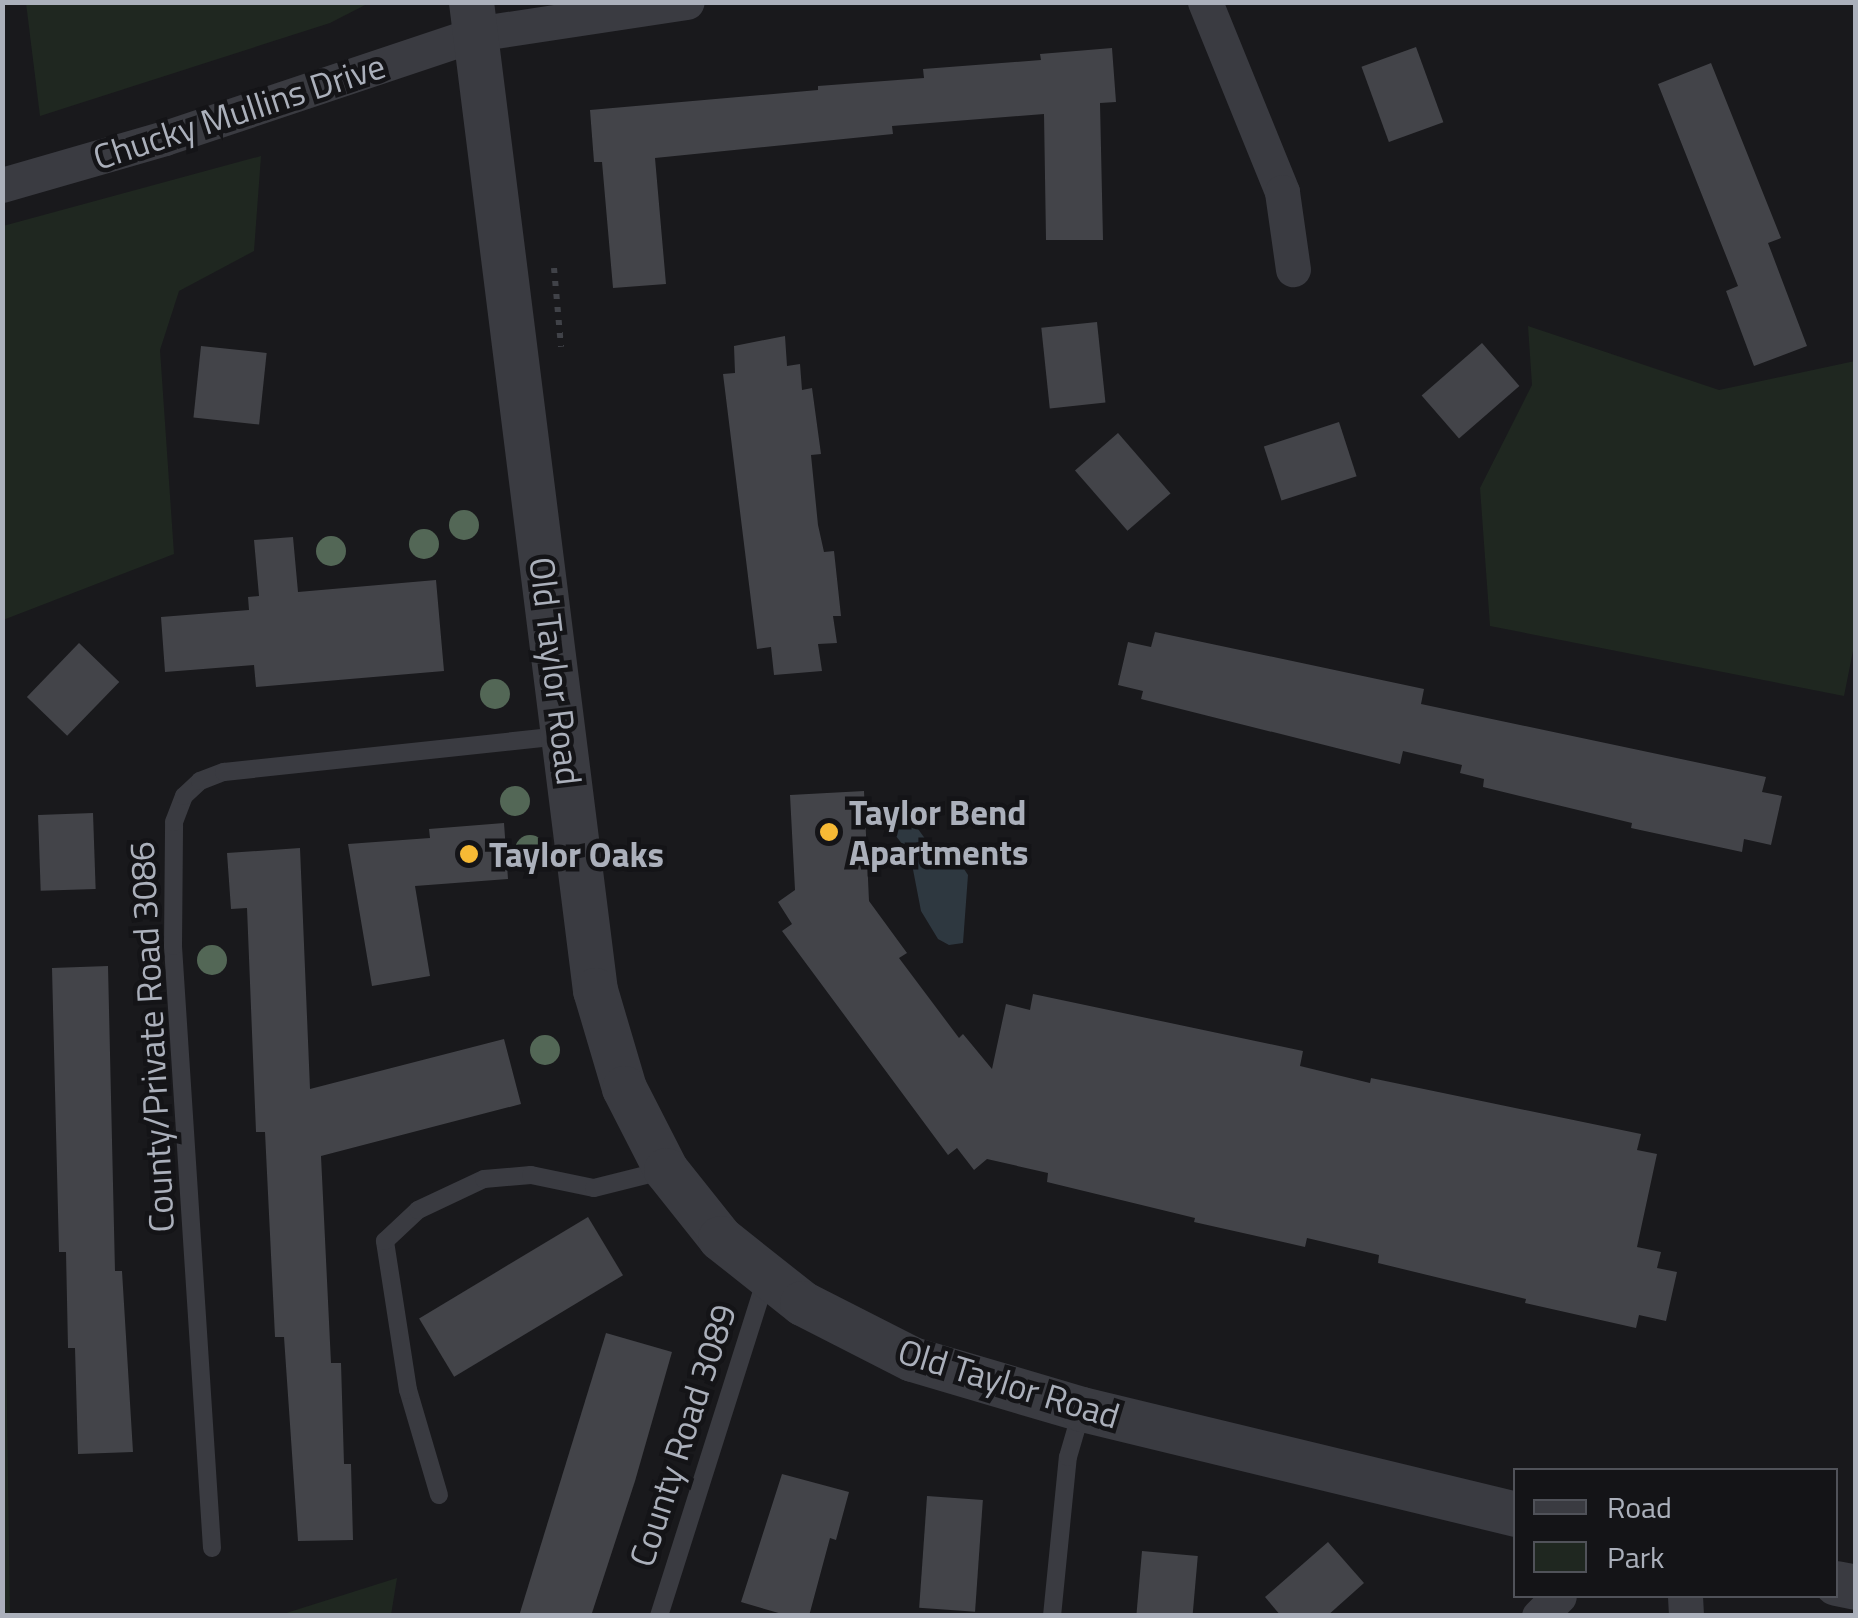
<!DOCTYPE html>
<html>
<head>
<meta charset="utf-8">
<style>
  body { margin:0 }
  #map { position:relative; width:1858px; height:1618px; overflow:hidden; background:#19191c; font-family:"Titillium Web",sans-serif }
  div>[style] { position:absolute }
  .green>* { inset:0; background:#1f2720 }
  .water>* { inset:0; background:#2e3840 }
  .building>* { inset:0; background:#434449; transform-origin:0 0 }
  .path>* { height:6px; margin-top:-3px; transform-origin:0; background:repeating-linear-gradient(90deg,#404248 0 5px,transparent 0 13px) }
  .service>* { height:18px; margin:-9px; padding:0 9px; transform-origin:9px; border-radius:9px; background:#3a3b41 }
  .minor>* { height:35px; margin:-17.5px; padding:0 17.5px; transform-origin:17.5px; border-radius:17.5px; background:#3a3b41 }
  .tertiary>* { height:45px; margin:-22.5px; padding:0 22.5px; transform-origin:22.5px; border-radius:22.5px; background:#3a3b41 }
  .trees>* { width:30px; height:30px; margin:-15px; border-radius:50%; background:#536756 }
  .dots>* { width:28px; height:28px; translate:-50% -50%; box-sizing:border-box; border:5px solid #141417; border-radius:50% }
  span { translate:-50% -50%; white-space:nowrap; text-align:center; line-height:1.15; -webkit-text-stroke:9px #141417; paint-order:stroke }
  .street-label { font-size:35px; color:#abb0bb }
  .poi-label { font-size:35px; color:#abb0bb; font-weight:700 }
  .left { translate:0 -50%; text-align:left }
  .frame { position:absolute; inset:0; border:5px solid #abb0bb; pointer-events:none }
  .legend { position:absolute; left:1513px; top:1468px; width:325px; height:130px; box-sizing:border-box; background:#141417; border:2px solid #505259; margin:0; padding:12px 18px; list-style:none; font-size:30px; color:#abb0bb }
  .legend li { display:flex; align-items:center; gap:20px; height:50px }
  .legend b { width:50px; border:2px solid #505259 }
</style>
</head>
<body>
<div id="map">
  <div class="green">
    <div style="clip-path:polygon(26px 3px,26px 2px,369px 3px,330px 23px,40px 116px)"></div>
    <div style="clip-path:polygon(261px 156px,254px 251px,179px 291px,160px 350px,174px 554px,3px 620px,3px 226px)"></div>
    <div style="clip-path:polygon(1528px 326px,1719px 390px,1855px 361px,1856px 636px,1844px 696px,1490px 626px,1480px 488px,1532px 385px)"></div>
    <div style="clip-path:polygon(3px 1133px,10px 1615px,10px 1616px,2px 1615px)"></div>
    <div style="clip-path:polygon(397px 1578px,391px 1615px,280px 1615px)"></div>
  </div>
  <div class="water">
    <div style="clip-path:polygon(897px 815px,908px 815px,931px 847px,958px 860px,968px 875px,963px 943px,949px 945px,938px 939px,921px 911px,910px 854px,892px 831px)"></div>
  </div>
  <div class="building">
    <div style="left:1416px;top:47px;width:80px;height:58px;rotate:70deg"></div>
    <div style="clip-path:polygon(1112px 48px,1116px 102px,1100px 103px,1103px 240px,1046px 240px,1044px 114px,892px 126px,893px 134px,655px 158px,666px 284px,613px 288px,602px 162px,594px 162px,590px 110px,818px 90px,818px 86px,924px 78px,923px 69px,1041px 60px,1040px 54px)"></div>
    <div style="clip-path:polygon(1711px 63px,1781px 238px,1768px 243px,1807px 346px,1754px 366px,1726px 291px,1738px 286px,1658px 84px)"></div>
    <div style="left:1097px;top:322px;width:81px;height:56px;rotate:84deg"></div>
    <div style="clip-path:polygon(785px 336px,787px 366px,800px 364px,802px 390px,812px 388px,821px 454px,811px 455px,818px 525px,824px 552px,834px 551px,841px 616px,833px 616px,837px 643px,818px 644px,822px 671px,774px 675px,771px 647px,757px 649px,723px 374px,735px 373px,734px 346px)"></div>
    <div style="left:1482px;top:343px;width:57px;height:80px;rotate:49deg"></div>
    <div style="left:201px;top:346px;width:66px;height:72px;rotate:6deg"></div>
    <div style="left:1339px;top:422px;width:57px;height:79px;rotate:72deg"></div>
    <div style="left:1118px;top:433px;width:80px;height:57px;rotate:49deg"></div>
    <div style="clip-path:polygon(293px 537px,298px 592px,436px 580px,444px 671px,256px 687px,254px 665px,165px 672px,161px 617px,249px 610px,248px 597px,259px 596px,254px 540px)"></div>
    <div style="clip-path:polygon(1155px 632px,1424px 689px,1421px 704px,1766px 777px,1762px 792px,1782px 796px,1771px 845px,1744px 839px,1742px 852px,1631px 828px,1632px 823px,1483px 787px,1484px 779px,1460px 773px,1462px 765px,1403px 751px,1400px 764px,1141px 699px,1143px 691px,1118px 685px,1128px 642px,1151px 647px)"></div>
    <div style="left:79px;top:643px;width:56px;height:75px;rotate:44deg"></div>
    <div style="clip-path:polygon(864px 791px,869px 901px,907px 953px,899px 958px,959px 1038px,963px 1034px,992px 1069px,1006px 1004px,1030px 1010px,1033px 994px,1303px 1051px,1300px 1066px,1370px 1083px,1371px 1078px,1641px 1134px,1637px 1150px,1657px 1154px,1637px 1247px,1661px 1252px,1657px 1268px,1677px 1272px,1666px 1321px,1639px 1315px,1636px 1328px,1525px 1303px,1526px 1299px,1378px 1263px,1379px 1255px,1307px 1238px,1305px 1247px,1194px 1222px,1195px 1218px,1047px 1182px,1048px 1173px,987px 1159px,974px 1170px,957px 1148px,948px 1155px,782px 931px,792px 924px,778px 902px,795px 890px,790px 795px)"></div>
    <div style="left:93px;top:813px;width:76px;height:55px;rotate:88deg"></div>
    <div style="clip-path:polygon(504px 823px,508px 879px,415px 886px,430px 976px,372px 986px,348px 844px,430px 838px,429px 829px)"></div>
    <div style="clip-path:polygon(300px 848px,310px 1089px,504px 1039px,521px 1104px,321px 1156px,331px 1363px,341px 1363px,344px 1464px,351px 1464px,353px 1540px,298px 1541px,284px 1337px,275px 1337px,265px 1132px,256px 1132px,247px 908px,231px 909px,227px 853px)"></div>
    <div style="clip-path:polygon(108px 966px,115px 1271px,122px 1271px,133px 1452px,78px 1454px,75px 1348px,68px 1348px,66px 1252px,59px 1252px,52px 968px)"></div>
    <div style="left:588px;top:1217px;width:68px;height:197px;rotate:59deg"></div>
    <div style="clip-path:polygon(606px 1333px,672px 1352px,635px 1481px,591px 1616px,519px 1616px)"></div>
    <div style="clip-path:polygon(782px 1474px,849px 1492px,836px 1540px,830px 1538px,809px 1616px,789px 1616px,741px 1602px)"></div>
    <div style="left:927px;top:1496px;width:56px;height:112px;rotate:4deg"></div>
    <div style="clip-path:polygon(1328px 1542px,1364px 1583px,1327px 1616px,1281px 1616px,1265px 1597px)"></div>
    <div style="left:1142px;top:1551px;width:56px;height:65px;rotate:5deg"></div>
  </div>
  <div class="path">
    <div style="left:554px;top:268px;width:79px;rotate:84.9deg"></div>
  </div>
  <div class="service">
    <div style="left:439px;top:1495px;width:109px;rotate:-106.4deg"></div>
    <div style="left:408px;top:1390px;width:151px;rotate:-98.8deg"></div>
    <div style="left:385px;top:1241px;width:45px;rotate:-43.2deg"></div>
    <div style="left:418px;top:1210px;width:73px;rotate:-25.2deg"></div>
    <div style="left:484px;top:1179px;width:47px;rotate:-4.9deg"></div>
    <div style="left:531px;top:1175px;width:64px;rotate:11.7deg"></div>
    <div style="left:594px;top:1188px;width:74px;rotate:-14deg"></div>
    <div style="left:212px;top:1548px;width:603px;rotate:-93.71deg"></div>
    <div style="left:173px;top:946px;width:124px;rotate:-89.5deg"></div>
    <div style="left:174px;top:822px;width:28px;rotate:-69deg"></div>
    <div style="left:184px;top:796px;width:22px;rotate:-43deg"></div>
    <div style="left:200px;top:781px;width:26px;rotate:-21deg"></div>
    <div style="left:224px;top:772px;width:341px;rotate:-6.1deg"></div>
    <div style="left:659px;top:1616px;width:358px;rotate:-72.4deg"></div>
    <div style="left:1052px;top:1616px;width:160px;rotate:-84.3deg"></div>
    <div style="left:1068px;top:1457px;width:50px;rotate:-73.7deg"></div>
  </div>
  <div class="minor">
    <div style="left:1205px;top:2px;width:205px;rotate:67.9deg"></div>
    <div style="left:1282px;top:192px;width:78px;rotate:81.9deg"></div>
    <div style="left:2px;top:185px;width:170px;rotate:-16.1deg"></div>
    <div style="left:165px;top:138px;width:327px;rotate:-18.5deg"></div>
    <div style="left:475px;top:34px;width:214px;rotate:-8.6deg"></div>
    <div style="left:1685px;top:1596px;width:20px;rotate:87deg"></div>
    <div style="left:1539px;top:1616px;width:28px;rotate:-45deg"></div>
  </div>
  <div class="tertiary">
    <div style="left:471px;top:2px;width:996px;rotate:82.85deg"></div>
    <div style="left:595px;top:990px;width:102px;rotate:73.5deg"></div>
    <div style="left:624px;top:1088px;width:92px;rotate:62.9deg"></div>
    <div style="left:666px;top:1170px;width:87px;rotate:51.5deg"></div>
    <div style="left:720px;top:1238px;width:105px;rotate:38.4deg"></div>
    <div style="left:802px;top:1303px;width:123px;rotate:27deg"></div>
    <div style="left:912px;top:1359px;width:177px;rotate:16.4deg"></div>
    <div style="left:1082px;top:1409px;width:447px;rotate:13.6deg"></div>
    <div style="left:1836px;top:1583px;width:20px;rotate:11deg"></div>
  </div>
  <div class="trees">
    <div style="left:464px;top:525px"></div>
    <div style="left:424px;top:544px"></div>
    <div style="left:331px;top:551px"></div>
    <div style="left:495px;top:694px"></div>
    <div style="left:515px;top:801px"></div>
    <div style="left:530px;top:850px"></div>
    <div style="left:212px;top:960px"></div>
    <div style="left:545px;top:1050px"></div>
  </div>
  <div class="dots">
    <div style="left:829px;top:832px;background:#f7ba35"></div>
    <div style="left:469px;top:854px;background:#f7ba35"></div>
  </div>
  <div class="street-label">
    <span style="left:239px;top:111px;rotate:-18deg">Chucky Mullins Drive</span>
    <span style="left:556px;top:671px;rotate:83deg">Old Taylor Road</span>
    <span style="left:151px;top:1037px;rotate:-93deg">County/Private Road 3086</span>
    <span style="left:1009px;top:1383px;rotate:17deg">Old Taylor Road</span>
    <span style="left:682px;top:1435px;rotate:-72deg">County Road 3089</span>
  </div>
  <div class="poi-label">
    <span class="left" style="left:849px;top:832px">Taylor Bend<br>Apartments</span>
    <span class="left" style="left:489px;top:854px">Taylor Oaks</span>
  </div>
  <div class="frame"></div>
  <ul class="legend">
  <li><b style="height:12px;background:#3a3b41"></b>Road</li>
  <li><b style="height:28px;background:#1f2720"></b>Park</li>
  </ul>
</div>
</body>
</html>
